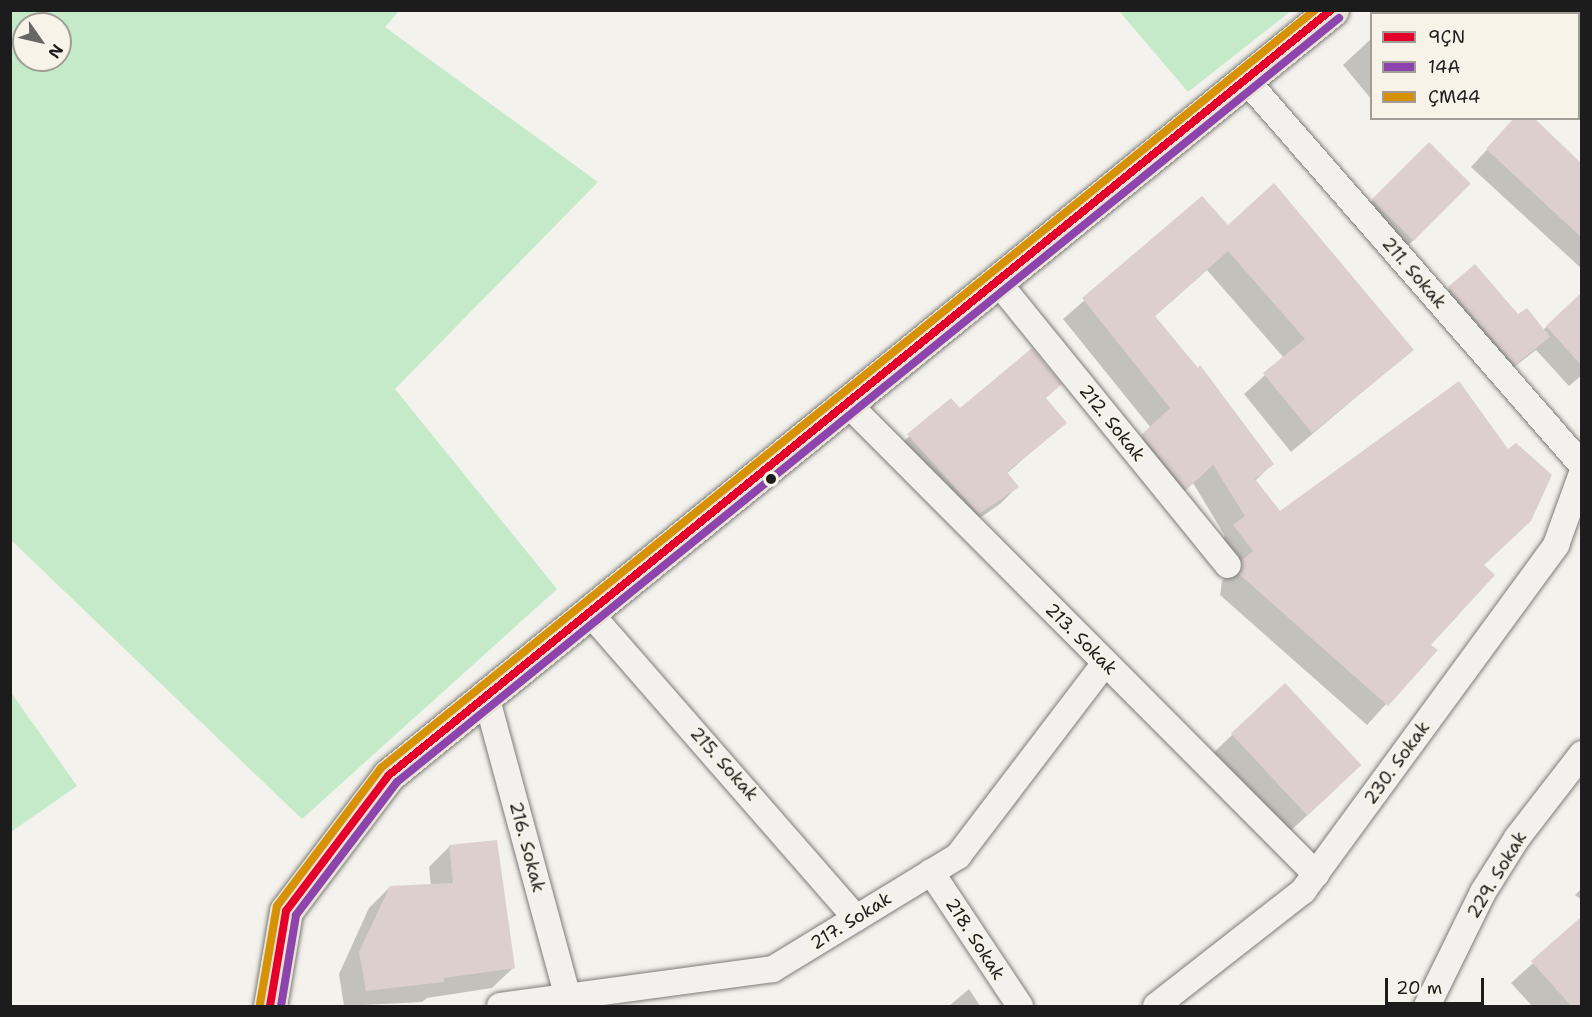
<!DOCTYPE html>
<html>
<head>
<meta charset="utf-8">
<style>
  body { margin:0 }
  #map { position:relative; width:1592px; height:1017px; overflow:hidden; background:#f4f2ec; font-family:"Shantell Sans",sans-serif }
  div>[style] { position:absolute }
  .green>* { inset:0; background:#c5eaca }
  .shadow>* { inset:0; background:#0003; transform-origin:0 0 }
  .building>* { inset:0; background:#dccfcd; transform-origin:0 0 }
  .roads { filter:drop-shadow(0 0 2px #7d7c7a) drop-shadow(0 0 2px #7d7c7a) }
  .minor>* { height:26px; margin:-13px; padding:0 13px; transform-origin:13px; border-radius:13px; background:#f2f1ed }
  .primary>* { height:33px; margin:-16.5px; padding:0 16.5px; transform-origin:16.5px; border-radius:16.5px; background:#e8e4d5 }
  .bus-1>* { height:8px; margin:-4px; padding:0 4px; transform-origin:4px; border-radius:4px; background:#e4002b }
  .bus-2>* { height:8px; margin:-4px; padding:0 4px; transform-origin:4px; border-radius:4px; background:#8e44ad }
  .bus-3>* { height:8px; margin:-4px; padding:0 4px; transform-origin:4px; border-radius:4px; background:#d69104 }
  .dots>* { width:16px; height:16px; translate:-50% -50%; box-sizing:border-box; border:3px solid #f7f3e8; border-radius:50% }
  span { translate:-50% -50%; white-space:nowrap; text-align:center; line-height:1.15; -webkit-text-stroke:4.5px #f7f3e8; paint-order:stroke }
  .street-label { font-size:18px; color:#1c1c1c }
  .frame { position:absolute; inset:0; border:12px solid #1c1c1c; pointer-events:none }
  .legend { position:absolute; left:1370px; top:12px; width:210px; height:108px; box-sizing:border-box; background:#f7f3e8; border:2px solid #9f9d96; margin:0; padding:8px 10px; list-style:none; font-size:18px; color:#1c1c1c }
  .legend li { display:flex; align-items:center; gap:12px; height:30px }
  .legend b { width:30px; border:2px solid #9f9d96 }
  .north { position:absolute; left:12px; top:12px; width:60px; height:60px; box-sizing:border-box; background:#f7f3e8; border:2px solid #9f9d96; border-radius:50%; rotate:124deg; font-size:16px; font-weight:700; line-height:24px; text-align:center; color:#1c1c1c }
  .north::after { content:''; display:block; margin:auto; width:21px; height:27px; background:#686765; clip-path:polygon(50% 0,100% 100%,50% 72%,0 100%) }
  .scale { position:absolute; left:1385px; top:978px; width:99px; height:27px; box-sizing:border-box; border:3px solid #1c1c1c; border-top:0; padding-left:8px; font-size:18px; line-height:21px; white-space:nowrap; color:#1c1c1c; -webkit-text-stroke:4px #f7f3e8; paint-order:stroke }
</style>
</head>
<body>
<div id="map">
  <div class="green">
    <div style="clip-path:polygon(evenodd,10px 11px,399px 11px,385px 27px,598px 182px,395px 389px,557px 589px,302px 819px,11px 540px,10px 11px,24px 24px,60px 24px,60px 60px,24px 60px,24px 24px)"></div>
    <div style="clip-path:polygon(1119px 11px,1291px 11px,1188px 92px)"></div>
    <div style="clip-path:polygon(10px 691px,77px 786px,11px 832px,10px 832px)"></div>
  </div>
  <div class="shadow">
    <div style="clip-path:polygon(1405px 10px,1515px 10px,1401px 14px)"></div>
    <div style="clip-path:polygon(1372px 38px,1372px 100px,1343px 65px)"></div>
    <div style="clip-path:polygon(1531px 118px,1582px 165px,1582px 269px,1471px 167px,1507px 128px)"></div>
    <div style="left:1429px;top:144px;width:57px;height:110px;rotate:45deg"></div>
    <div style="clip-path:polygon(1202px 198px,1227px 227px,1412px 350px,1291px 452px,1244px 394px,1284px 358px,1207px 270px,1154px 317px,1272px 464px,1255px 481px,1279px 513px,1483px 565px,1429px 645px,1435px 650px,1367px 725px,1220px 595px,1222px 581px,1233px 571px,1214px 546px,1225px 536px,1193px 483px,1165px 508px,1123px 456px,1151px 428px,1063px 319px)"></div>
    <div style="clip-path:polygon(1474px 266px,1518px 317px,1543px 330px,1582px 295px,1582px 375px,1569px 386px,1536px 350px,1500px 378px,1435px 302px)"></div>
    <div style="clip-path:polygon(1045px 399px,1065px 423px,1006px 474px,1017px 487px,1000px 504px,961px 531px,890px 453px,951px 400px,959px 410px)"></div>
    <div style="clip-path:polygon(1285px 685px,1339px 786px,1286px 835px,1211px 755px)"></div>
    <div style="clip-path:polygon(450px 846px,513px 968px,492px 988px,427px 998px,422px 1002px,344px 1006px,339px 974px,369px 908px,390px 887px,431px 886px,429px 867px)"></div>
    <div style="clip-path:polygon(1582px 888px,1582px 900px,1575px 895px)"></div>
    <div style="clip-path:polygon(1582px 919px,1582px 1006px,1532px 1006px,1511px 983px)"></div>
    <div style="clip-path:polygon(969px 989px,980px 1006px,949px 1006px)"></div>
  </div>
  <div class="building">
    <div style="clip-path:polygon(1514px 118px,1534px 118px,1581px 163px,1581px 237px,1486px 149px)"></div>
    <div style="left:1429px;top:142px;width:59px;height:81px;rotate:45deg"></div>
    <div style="clip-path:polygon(1274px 183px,1414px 350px,1312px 433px,1263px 373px,1305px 339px,1228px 251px,1155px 316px,1198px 368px,1200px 365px,1274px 464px,1255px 479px,1280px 511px,1459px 381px,1508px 449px,1516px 443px,1552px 475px,1531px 521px,1484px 565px,1495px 575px,1431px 645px,1438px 650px,1388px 706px,1239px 574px,1242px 560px,1253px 551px,1233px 525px,1245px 516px,1213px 465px,1186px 490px,1141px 435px,1170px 408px,1082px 298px,1202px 196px,1228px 225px)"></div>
    <div style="clip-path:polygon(1475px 264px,1518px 314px,1527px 308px,1550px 337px,1515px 365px,1448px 287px)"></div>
    <div style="clip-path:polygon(1581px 293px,1581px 365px,1546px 326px)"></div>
    <div style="clip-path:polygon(1032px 348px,1062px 384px,1046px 398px,1067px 423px,1007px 472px,1019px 487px,979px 514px,907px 434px,951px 398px,960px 408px)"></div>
    <div style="left:1285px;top:683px;width:112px;height:74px;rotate:47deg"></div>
    <div style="clip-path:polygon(497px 840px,515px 968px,444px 978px,444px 982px,366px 991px,359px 952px,390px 886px,453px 883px,449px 845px)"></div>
    <div style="clip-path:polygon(1581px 917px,1581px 1006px,1571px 1006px,1531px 961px)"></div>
  </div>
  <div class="roads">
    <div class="minor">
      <div style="left:1246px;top:80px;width:511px;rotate:48.89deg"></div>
      <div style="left:997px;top:281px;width:366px;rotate:50.9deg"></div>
      <div style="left:847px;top:403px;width:665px;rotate:45.12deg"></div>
      <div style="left:589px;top:612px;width:406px;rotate:48.9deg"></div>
      <div style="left:486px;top:696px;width:312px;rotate:74.8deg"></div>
      <div style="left:931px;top:872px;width:161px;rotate:56.4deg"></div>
      <div style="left:500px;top:1006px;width:275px;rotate:-7.7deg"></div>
      <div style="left:773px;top:969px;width:217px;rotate:-31.4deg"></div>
      <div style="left:958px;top:856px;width:243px;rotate:-52.7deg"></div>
      <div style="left:1156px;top:1006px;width:187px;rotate:-38deg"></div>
      <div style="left:1303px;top:891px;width:429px;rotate:-53.8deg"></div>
      <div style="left:1556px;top:545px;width:77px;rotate:-70.1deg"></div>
      <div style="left:1427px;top:1006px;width:127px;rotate:-63.8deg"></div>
      <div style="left:1483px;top:892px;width:64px;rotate:-57.8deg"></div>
      <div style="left:1517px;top:838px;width:106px;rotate:-52.3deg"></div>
    </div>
    <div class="primary">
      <div style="left:270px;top:1006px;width:96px;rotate:-80.4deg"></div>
      <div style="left:286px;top:911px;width:171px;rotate:-52.9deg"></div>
      <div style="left:389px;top:775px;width:1214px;rotate:-39.05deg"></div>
    </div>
  </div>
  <div class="bus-1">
    <div style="left:270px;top:1006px;width:96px;rotate:-80.4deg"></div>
    <div style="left:286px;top:911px;width:171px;rotate:-52.9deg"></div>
    <div style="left:389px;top:775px;width:1214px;rotate:-39.08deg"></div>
  </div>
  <div class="bus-2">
    <div style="left:281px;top:1006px;width:92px;rotate:-80.6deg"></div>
    <div style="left:296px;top:915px;width:167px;rotate:-52.8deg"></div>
    <div style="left:397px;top:782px;width:1213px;rotate:-39.04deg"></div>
  </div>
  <div class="bus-3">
    <div style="left:260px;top:1004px;width:99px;rotate:-80.2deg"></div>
    <div style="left:277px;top:906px;width:173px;rotate:-53deg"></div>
    <div style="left:381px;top:768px;width:1203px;rotate:-39.06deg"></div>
  </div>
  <div class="dots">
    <div style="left:771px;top:479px;background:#1c1c1c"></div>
  </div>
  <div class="street-label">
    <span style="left:1414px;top:273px;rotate:49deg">211. Sokak</span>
    <span style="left:1112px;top:423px;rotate:51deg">212. Sokak</span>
    <span style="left:1081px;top:639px;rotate:45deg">213. Sokak</span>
    <span style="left:1397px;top:763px;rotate:-54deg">230. Sokak</span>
    <span style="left:724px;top:764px;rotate:48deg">215. Sokak</span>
    <span style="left:527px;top:847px;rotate:75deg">216. Sokak</span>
    <span style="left:1497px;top:875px;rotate:-59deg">229. Sokak</span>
    <span style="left:851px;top:921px;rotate:-32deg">217. Sokak</span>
    <span style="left:975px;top:939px;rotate:57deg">218. Sokak</span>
  </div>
  <div class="frame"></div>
  <ul class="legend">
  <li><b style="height:8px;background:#e4002b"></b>9ÇN</li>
  <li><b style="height:8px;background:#8e44ad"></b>14A</li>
  <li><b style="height:8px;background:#d69104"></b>ÇM44</li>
  </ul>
  <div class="north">N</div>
  <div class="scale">20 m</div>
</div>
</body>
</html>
